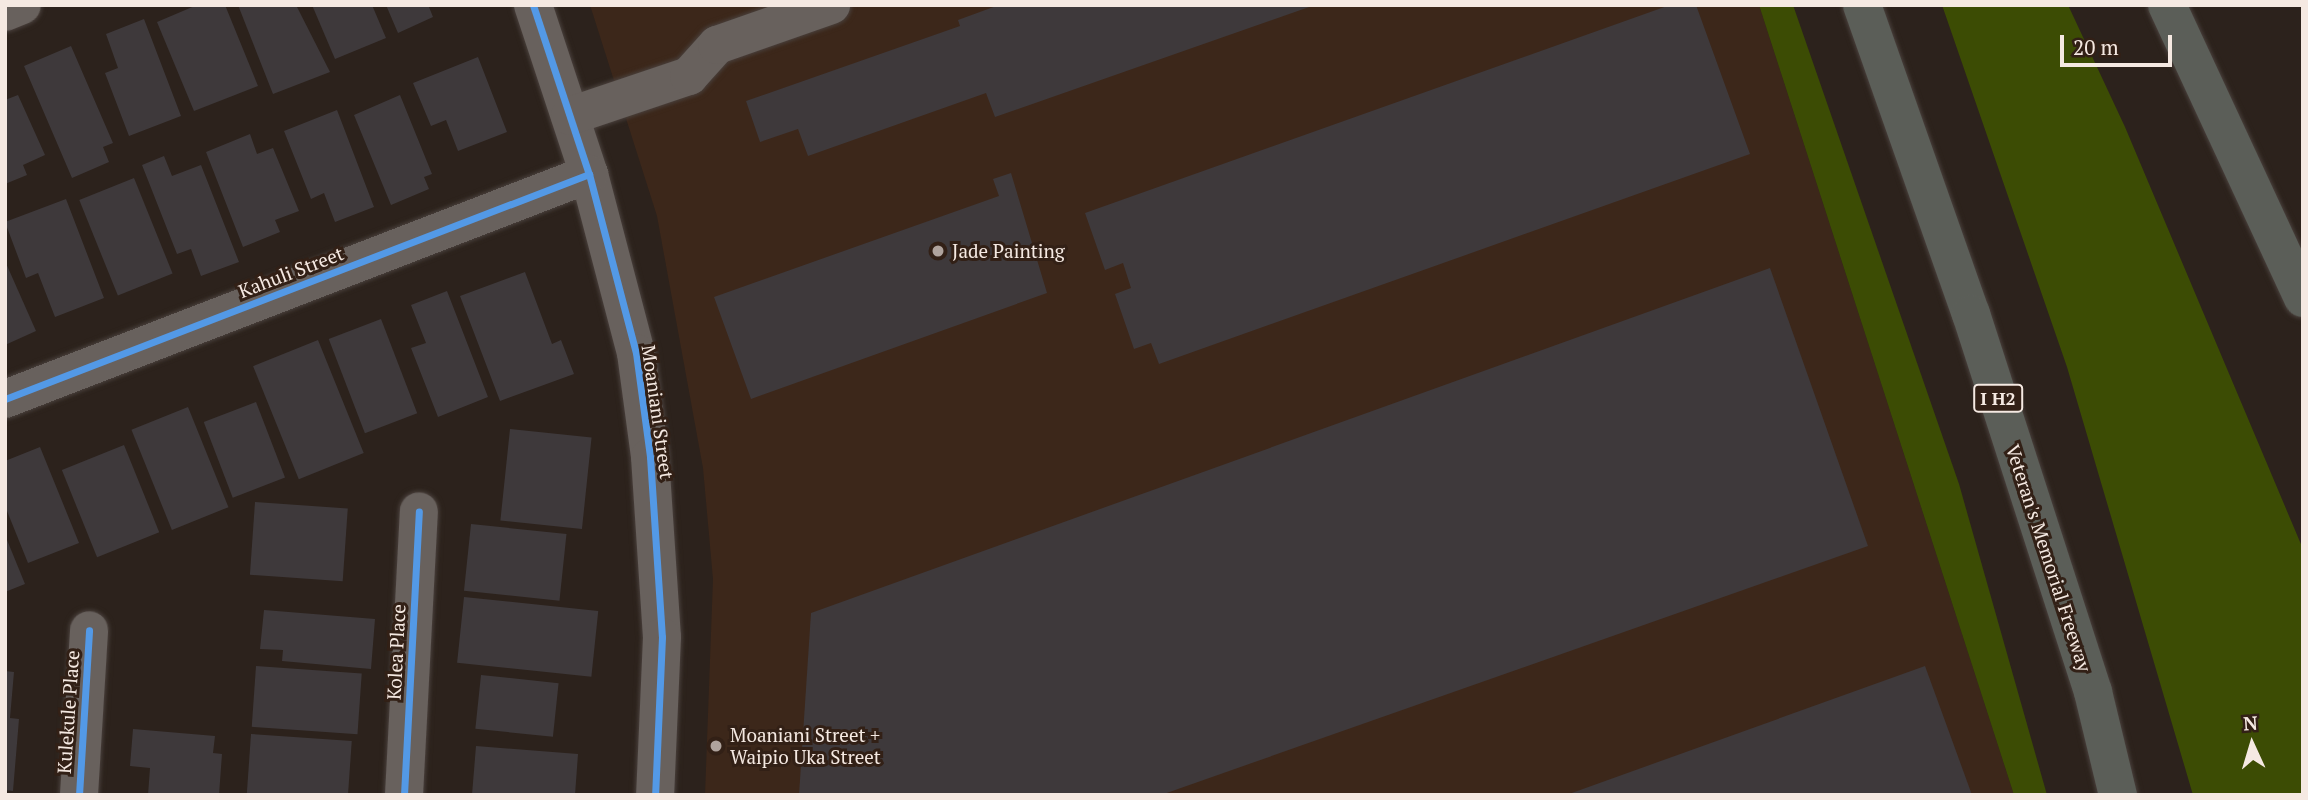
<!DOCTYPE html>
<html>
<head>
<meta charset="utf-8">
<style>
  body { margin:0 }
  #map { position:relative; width:2308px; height:800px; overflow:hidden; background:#2c221c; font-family:"PT Serif",serif }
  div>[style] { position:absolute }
  .built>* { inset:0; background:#3c271a }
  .green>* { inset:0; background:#3c4c04 }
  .building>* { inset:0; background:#3e393b; transform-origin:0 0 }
  .roads { filter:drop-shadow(0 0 2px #49403c) drop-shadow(0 0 2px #49403c) }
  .minor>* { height:38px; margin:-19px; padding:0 19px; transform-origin:19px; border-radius:19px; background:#68615d }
  .highway>* { height:38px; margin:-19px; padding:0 19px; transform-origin:19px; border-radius:19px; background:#5b5e58 }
  .cycleway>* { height:7px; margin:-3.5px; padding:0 3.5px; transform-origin:3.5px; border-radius:3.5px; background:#5399e6 }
  .dots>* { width:19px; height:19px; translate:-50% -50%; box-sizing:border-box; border:4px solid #322016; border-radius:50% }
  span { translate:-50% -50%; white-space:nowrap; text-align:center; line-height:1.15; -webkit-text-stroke:6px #322016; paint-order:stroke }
  .shield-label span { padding:2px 5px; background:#322016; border:2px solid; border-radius:5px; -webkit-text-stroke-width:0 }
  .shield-label { font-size:18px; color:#f5e9e2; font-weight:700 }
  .poi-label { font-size:19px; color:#f5e9e2 }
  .left { translate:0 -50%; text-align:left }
  .street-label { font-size:19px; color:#f5e9e2 }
  .frame { position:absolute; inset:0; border:7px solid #f5e9e2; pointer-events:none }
  .north { position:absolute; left:2217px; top:709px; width:70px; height:70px; -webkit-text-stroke:5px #322016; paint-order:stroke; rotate:356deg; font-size:19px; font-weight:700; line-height:28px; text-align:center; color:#f5e9e2 }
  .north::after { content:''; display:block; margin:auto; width:24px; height:32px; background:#f5e9e2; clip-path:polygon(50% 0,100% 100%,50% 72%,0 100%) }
  .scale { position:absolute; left:2060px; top:35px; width:112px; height:32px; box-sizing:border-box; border:4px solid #f5e9e2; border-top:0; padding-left:9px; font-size:21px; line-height:24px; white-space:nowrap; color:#f5e9e2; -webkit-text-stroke:5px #322016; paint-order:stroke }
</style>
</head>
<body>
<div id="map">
  <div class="built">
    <div style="clip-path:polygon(590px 5px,1759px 5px,2014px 795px,705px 795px,713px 579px,703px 468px,657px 216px)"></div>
  </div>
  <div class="green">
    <div style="clip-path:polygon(1759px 5px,1793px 5px,1959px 484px,2047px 795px,2014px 795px)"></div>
    <div style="clip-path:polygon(1942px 5px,2068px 5px,2125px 127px,2303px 549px,2303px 795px,2193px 795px,2067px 367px)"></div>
  </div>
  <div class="building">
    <div style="clip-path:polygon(197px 5px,225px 5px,258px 86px,194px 111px,157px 22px)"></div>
    <div style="clip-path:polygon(238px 5px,296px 5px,330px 72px,273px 94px)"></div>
    <div style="clip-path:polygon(312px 5px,372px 5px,386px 38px,335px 59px)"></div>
    <div style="clip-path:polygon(386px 5px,435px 5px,429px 7px,433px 17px,398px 33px)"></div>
    <div style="clip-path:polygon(999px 5px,1312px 5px,1312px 6px,995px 117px,986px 93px,808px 156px,798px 129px,760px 142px,746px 101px,960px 26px,958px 20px)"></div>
    <div style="clip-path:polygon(1670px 5px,1696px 5px,1750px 154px,1159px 364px,1151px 343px,1134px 349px,1115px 294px,1131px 288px,1123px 263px,1105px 270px,1085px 213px)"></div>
    <div style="clip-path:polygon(144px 19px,181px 116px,129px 136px,105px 73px,118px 68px,106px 34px)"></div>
    <div style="clip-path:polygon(71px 46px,113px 143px,103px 147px,109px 162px,72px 178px,24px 66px)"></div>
    <div style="clip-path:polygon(478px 57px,507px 132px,458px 151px,446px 120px,431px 126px,413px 83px)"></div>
    <div style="clip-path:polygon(18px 95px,45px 155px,23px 165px,27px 175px,5px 184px,5px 100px)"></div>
    <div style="clip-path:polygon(400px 95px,432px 174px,424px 177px,429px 189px,391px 205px,354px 115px)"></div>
    <div style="clip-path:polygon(337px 110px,374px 207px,335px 222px,324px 193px,311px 199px,284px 131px)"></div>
    <div style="clip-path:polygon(250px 134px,257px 154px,273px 148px,299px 211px,275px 220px,280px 232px,243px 247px,206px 152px)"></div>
    <div style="clip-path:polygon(164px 156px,172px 176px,201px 165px,239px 262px,201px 276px,191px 249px,177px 254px,142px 165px)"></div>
    <div style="clip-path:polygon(1011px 173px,1047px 293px,751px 399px,714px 297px,999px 196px,993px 179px)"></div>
    <div style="left:134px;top:178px;width:103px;height:59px;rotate:68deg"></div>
    <div style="clip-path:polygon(66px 199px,104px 298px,55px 317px,38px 273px,26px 278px,5px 222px)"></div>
    <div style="clip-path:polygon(5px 261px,36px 331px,5px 345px)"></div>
    <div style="clip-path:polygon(1770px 268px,1868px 546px,1161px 795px,799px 795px,811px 613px)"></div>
    <div style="clip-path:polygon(525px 272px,552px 344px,561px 340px,574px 374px,500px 401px,460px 296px)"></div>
    <div style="clip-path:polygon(447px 291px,488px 397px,438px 417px,411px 348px,426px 343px,411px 305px)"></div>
    <div style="left:381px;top:319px;width:101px;height:56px;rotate:69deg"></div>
    <div style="left:318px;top:340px;width:122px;height:70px;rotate:68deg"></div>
    <div style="left:256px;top:402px;width:81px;height:56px;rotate:69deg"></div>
    <div style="left:188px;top:407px;width:108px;height:61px;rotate:68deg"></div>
    <div style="left:510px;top:429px;width:82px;height:92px;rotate:6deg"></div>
    <div style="left:124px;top:445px;width:94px;height:67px;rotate:68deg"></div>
    <div style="clip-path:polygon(40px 447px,79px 543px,28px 563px,5px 506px,5px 461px)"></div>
    <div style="left:255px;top:502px;width:93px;height:73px;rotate:4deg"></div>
    <div style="left:471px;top:524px;width:96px;height:67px;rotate:6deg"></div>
    <div style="clip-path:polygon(5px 535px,25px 584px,5px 592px)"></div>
    <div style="left:464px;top:597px;width:135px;height:66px;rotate:6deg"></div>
    <div style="clip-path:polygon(264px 610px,375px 619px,371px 669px,282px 661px,283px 650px,260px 649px)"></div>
    <div style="left:256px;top:666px;width:106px;height:61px;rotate:4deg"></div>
    <div style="clip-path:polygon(1925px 666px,1972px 795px,1570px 795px,1569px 794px)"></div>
    <div style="clip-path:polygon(5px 671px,14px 672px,10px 718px,19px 719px,13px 791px,5px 790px)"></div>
    <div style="left:481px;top:675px;width:78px;height:54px;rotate:6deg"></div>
    <div style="clip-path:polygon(133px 729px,215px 736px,213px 753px,222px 754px,219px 795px,148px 795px,150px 768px,130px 766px)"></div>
    <div style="left:251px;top:734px;width:101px;height:61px;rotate:4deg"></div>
    <div style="clip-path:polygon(476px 746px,578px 754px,575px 795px,472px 795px)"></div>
  </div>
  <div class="roads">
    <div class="minor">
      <div style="left:533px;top:5px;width:178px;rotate:71.7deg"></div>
      <div style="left:589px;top:174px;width:185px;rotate:75.3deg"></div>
      <div style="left:636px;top:353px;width:105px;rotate:82.3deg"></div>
      <div style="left:650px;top:457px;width:180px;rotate:86.2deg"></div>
      <div style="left:662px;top:637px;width:158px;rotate:92.5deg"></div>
      <div style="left:5px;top:12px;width:18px;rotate:-22deg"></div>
      <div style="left:570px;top:116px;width:126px;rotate:-18.6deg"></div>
      <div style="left:689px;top:76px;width:42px;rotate:-47.9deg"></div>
      <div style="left:717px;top:45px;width:121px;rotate:-19.3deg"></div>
      <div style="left:5px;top:399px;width:626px;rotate:-21.07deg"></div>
      <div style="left:79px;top:795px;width:165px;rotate:-86.5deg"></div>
      <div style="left:404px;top:795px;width:284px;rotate:-87deg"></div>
    </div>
    <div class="highway">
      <div style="left:1862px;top:5px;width:328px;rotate:70.6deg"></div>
      <div style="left:1971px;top:314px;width:397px;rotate:72.1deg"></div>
      <div style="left:2093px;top:692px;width:106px;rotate:76.4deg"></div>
      <div style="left:2167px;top:5px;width:323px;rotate:65.1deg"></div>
    </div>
  </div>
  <div class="cycleway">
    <div style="left:533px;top:5px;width:178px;rotate:71.7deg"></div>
    <div style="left:589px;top:174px;width:185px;rotate:75.3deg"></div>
    <div style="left:636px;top:353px;width:105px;rotate:82.3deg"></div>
    <div style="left:650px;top:457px;width:180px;rotate:86.2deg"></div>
    <div style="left:662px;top:637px;width:158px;rotate:92.5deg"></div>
    <div style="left:5px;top:399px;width:626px;rotate:-21.07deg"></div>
    <div style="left:79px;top:795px;width:165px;rotate:-86.5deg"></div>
    <div style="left:404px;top:795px;width:284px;rotate:-87deg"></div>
  </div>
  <div class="dots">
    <div style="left:938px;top:251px;background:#afa39d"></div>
    <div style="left:716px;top:746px;background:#afa39d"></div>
  </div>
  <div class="shield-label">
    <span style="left:1998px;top:398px">I H2</span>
  </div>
  <div class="poi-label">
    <span class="left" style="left:952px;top:251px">Jade Painting</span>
    <span class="left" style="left:730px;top:746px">Moaniani Street +<br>Waipio Uka Street</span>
  </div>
  <div class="street-label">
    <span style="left:291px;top:272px;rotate:-21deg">Kahuli Street</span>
    <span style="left:658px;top:412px;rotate:82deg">Moaniani Street</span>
    <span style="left:2049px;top:558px;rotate:72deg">Veteran's Memorial Freeway</span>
    <span style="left:396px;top:652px;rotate:-87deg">Kolea Place</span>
    <span style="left:68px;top:712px;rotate:-86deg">Kulekule Place</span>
  </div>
  <div class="frame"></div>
  <div class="north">N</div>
  <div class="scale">20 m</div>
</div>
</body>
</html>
